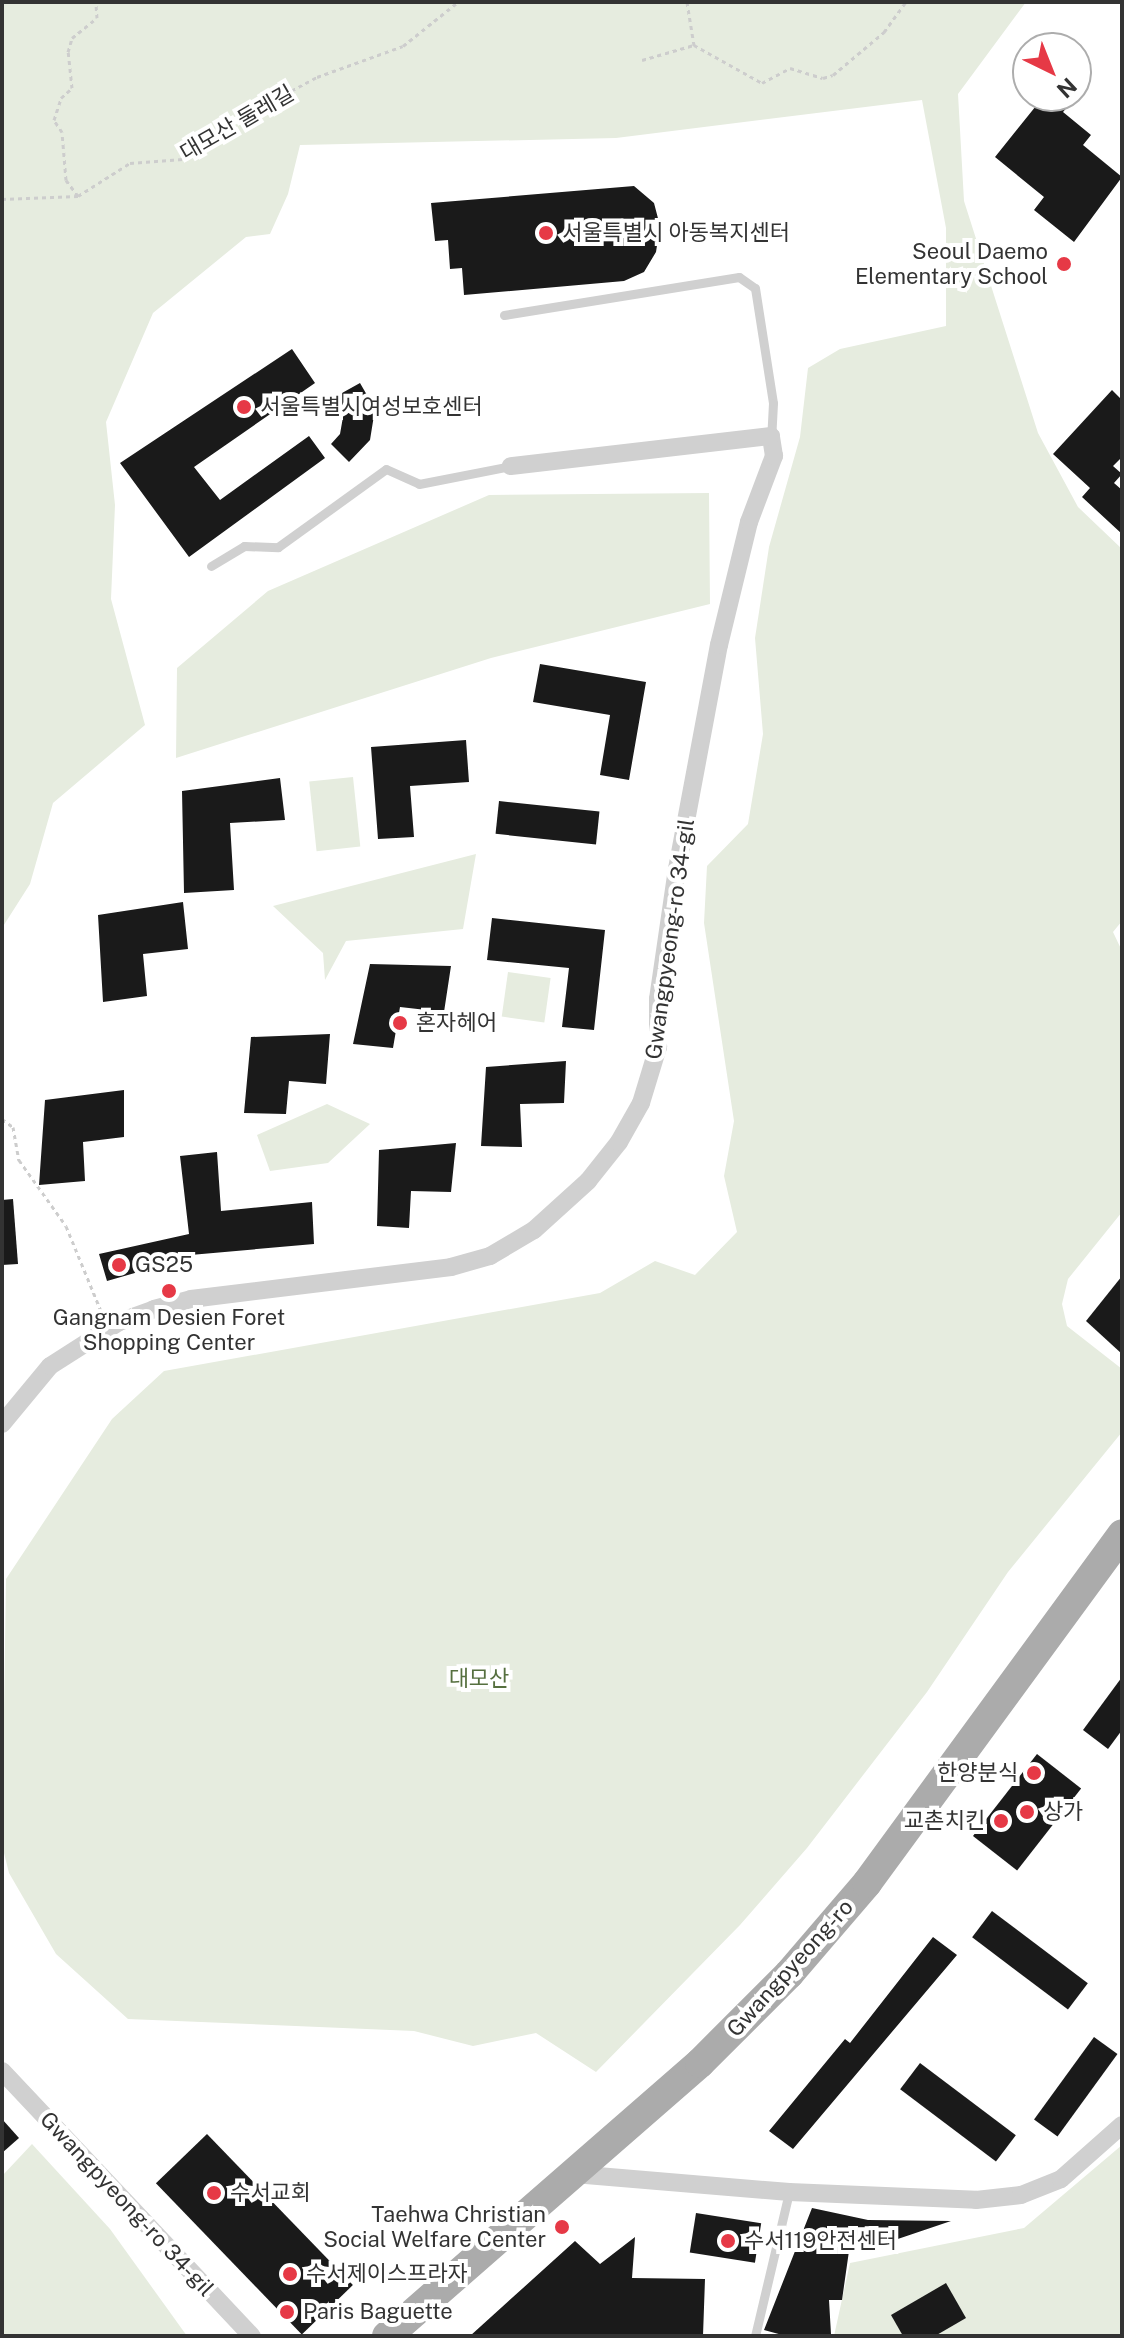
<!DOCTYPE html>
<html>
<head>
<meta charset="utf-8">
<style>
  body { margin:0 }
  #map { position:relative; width:1124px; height:2338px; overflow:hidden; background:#fff; font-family:"Public Sans","Noto Sans KR",sans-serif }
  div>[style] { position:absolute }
  .green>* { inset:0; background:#e6ecdf; transform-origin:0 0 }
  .building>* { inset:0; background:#1a1a1a; transform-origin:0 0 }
  .path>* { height:3px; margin-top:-1.5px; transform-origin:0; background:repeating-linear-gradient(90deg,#cdcdcd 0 4px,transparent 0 8px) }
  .service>* { height:9px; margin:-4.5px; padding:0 4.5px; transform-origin:4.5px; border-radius:4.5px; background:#d0d0d0 }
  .minor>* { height:18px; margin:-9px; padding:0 9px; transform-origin:9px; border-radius:9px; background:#d0d0d0 }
  .primary>* { height:30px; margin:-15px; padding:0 15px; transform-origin:15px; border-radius:15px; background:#ababab }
  .dots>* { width:22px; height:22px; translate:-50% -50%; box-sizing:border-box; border:4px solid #fff; border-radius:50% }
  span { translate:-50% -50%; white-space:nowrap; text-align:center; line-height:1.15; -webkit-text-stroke:8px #fff; paint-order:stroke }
  .street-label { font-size:22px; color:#333 }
  .poi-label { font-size:22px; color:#333 }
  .left { translate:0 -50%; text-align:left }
  .right { translate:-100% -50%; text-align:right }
  .park-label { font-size:22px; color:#56703f }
  .frame { position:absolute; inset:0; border:4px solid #333; pointer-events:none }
  .north { position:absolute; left:1012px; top:32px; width:80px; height:80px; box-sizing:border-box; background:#fff; border:2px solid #adadad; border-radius:50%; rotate:137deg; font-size:22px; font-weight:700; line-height:32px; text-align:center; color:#333 }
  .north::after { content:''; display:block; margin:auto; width:28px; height:36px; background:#e63946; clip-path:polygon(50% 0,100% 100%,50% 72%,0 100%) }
</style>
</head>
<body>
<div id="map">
  <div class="green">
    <div style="clip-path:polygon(2px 2px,1026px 2px,958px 94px,964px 201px,1038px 433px,1078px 507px,1122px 549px,1122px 921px,1113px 932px,1122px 951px,1122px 1212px,1068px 1279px,1062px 1304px,1067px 1326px,1122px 1369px,1122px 1432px,1008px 1572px,927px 1692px,807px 1848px,740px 1925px,596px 2072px,536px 2033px,473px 2046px,414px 2031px,128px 2019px,56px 1954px,9px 1873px,2px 1845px,6px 1579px,112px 1419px,164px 1371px,600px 1293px,655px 1261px,695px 1275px,737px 1232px,724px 1176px,734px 1121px,704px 923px,707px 866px,748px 824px,763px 734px,755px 638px,769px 547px,800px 437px,808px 368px,840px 349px,946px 326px,946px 228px,922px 100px,616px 138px,300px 145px,288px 194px,270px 234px,246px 237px,153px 313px,106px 422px,115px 505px,111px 599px,145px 725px,53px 803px,30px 884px,2px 928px)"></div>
    <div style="clip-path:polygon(709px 493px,710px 604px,491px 658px,176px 758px,177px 668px,268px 591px,489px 495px)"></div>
    <div style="left:353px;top:777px;width:70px;height:44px;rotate:84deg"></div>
    <div style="clip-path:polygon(476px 854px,463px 929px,346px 941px,325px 980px,323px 953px,273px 906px)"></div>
    <div style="left:508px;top:972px;width:43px;height:45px;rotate:8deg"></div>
    <div style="clip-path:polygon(327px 1104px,370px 1124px,328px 1163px,270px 1171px,257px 1135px)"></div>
    <div style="clip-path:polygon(32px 2144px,110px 2229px,187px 2336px,2px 2336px,2px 2176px)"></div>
    <div style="clip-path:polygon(1122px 2145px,1122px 2336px,834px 2336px,850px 2263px,1024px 2228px)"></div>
  </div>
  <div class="building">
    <div style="clip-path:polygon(1044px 96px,1057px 96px,1069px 105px,1063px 112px,1091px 135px,1083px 145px,1122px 177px,1074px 242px,1034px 210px,1044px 197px,995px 157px)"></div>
    <div style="clip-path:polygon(634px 186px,654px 203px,660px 226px,656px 252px,644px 272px,624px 281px,464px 295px,462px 268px,450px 269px,448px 240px,435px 241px,431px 203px)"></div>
    <div style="clip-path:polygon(292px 349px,315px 383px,194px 467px,220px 500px,309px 436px,325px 458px,189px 557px,120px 463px)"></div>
    <div style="clip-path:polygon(360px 383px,375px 409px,370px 440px,349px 462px,331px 444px,340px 434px,343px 417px,333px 398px)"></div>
    <div style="clip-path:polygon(1112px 390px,1122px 400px,1122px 457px,1113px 466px,1122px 474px,1114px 483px,1122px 490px,1122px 534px,1082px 497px,1090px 488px,1053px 454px)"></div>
    <div style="clip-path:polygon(540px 664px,646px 682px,629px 780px,600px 775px,610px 715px,533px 702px)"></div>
    <div style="clip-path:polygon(466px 740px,469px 782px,410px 786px,414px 837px,378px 839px,371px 747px)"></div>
    <div style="clip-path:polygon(280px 778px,285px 820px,230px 823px,234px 890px,184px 893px,182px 791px)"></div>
    <div style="left:499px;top:801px;width:101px;height:33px;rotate:6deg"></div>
    <div style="clip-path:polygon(183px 902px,188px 949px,143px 954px,147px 996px,103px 1002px,98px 915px)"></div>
    <div style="clip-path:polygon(492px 918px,605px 930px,594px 1030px,562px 1027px,569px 968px,487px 960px)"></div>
    <div style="clip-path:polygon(370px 964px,451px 966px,444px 1012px,400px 1007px,393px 1048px,353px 1044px)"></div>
    <div style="clip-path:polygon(330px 1034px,326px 1084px,289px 1081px,286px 1114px,244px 1113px,251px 1037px)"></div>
    <div style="clip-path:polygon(566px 1061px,564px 1103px,520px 1104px,522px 1147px,481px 1146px,486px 1067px)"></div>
    <div style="clip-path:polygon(124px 1090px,124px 1137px,83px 1142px,85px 1181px,39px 1185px,45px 1100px)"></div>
    <div style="clip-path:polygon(456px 1143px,451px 1192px,411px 1191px,409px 1228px,377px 1226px,379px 1150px)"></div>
    <div style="clip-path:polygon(217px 1152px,221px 1211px,312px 1202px,314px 1244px,179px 1256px,180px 1260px,107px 1281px,99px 1254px,189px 1234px,180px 1156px)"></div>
    <div style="clip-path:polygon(13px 1199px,18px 1264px,2px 1265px,2px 1200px)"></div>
    <div style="clip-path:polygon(1122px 1276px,1122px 1354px,1086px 1321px)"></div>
    <div style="clip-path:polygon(1122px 1677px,1122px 1730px,1108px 1749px,1083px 1730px)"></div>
    <div style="left:1037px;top:1754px;width:56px;height:104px;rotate:38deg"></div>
    <div style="left:992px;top:1911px;width:120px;height:33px;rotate:37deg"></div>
    <div style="clip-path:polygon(933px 1937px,957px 1955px,793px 2149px,769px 2131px,845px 2039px,850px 2043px)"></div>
    <div style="left:1094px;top:2037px;width:29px;height:102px;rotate:36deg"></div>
    <div style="left:920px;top:2063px;width:120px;height:33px;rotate:37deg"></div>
    <div style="clip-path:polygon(2px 2119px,19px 2138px,2px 2153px)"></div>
    <div style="left:207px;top:2134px;width:210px;height:71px;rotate:46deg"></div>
    <div style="clip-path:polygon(812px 2208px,868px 2220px,951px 2221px,883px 2244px,850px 2244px,842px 2300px,829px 2300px,831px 2334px,786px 2336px,764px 2330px)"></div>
    <div style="left:696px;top:2213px;width:66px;height:40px;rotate:9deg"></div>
    <div style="clip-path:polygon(635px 2237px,632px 2278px,705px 2279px,703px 2336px,470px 2336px,575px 2241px,600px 2264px)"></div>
    <div style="clip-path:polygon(946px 2283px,966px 2318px,935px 2336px,903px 2336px,891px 2315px)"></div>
  </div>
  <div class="path">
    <div style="left:687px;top:2px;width:44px;rotate:80.8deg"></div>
    <div style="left:694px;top:45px;width:78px;rotate:29.2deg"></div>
    <div style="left:762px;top:83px;width:32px;rotate:-28deg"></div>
    <div style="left:790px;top:68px;width:34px;rotate:17deg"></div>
    <div style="left:823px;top:78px;width:10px;rotate:-17deg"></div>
    <div style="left:833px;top:75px;width:67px;rotate:-40.1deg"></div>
    <div style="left:884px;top:32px;width:37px;rotate:-54deg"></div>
    <div style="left:906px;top:2px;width:14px"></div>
    <div style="left:642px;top:60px;width:54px;rotate:-16.1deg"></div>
    <div style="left:78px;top:196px;width:20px;rotate:-127deg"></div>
    <div style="left:66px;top:180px;width:48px;rotate:-94.8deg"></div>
    <div style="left:62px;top:132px;width:14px;rotate:-124deg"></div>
    <div style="left:54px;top:120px;width:23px;rotate:-72deg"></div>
    <div style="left:61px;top:98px;width:15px;rotate:-42deg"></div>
    <div style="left:72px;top:88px;width:36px;rotate:-96deg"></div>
    <div style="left:68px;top:52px;width:15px;rotate:-74deg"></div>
    <div style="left:72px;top:38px;width:32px;rotate:-39deg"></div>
    <div style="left:97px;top:18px;width:16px;rotate:-94deg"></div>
    <div style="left:2px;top:199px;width:76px;rotate:-2.3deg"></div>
    <div style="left:78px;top:196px;width:62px;rotate:-32.4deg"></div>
    <div style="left:130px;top:163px;width:53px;rotate:-4.3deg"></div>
    <div style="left:183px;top:159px;width:72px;rotate:-35.4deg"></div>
    <div style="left:242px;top:117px;width:85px;rotate:-28.1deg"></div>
    <div style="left:317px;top:77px;width:91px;rotate:-19.8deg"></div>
    <div style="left:403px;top:46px;width:70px;rotate:-38.7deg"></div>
    <div style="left:2px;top:1119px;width:14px;rotate:36deg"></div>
    <div style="left:13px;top:1127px;width:34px;rotate:80deg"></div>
    <div style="left:19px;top:1160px;width:81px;rotate:54.5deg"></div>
    <div style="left:66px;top:1226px;width:92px;rotate:67.6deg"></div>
  </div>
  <div class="service">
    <div style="left:504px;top:315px;width:238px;rotate:-9.2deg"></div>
    <div style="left:739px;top:277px;width:19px;rotate:35deg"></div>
    <div style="left:755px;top:288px;width:116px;rotate:81.1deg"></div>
    <div style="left:773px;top:403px;width:33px;rotate:93deg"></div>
    <div style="left:211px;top:566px;width:39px;rotate:-31deg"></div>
    <div style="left:244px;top:546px;width:34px;rotate:2deg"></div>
    <div style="left:278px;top:547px;width:133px;rotate:-35.8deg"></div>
    <div style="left:386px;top:469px;width:36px;rotate:24deg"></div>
    <div style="left:419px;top:484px;width:94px;rotate:-11.1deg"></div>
    <div style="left:755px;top:2336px;width:148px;rotate:-76.7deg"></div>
  </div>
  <div class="minor">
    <div style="left:2px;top:1424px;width:75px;rotate:-50.4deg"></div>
    <div style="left:50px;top:1366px;width:82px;rotate:-32.5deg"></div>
    <div style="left:119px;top:1322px;width:37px;rotate:-20deg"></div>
    <div style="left:154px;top:1309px;width:38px;rotate:-15deg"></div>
    <div style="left:191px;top:1299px;width:262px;rotate:-7deg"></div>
    <div style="left:451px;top:1267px;width:41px;rotate:-15.8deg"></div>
    <div style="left:490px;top:1256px;width:51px;rotate:-30.6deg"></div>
    <div style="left:534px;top:1230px;width:73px;rotate:-42.2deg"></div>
    <div style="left:588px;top:1181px;width:50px;rotate:-51.5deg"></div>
    <div style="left:619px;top:1142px;width:45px;rotate:-60.6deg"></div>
    <div style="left:641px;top:1103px;width:59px;rotate:-73.1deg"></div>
    <div style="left:658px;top:1047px;width:48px;rotate:-90deg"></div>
    <div style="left:658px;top:999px;width:131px;rotate:-81.7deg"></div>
    <div style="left:677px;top:869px;width:228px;rotate:-79.4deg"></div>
    <div style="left:719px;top:645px;width:127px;rotate:-76.3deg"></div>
    <div style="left:749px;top:522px;width:71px;rotate:-69.3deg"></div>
    <div style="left:774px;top:456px;width:20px;rotate:-99deg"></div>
    <div style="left:771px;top:436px;width:262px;rotate:173.4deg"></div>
    <div style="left:2px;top:2071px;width:364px;rotate:46.7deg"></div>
    <div style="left:574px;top:2174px;width:216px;rotate:4.8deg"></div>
    <div style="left:789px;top:2192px;width:187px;rotate:2.4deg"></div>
    <div style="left:976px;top:2200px;width:45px;rotate:-6.3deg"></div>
    <div style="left:1021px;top:2195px;width:43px;rotate:-21.8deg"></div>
    <div style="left:1061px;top:2179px;width:81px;rotate:-41.5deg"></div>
  </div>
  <div class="primary">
    <div style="left:387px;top:2336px;width:415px;rotate:-41.1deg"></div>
    <div style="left:700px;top:2063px;width:126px;rotate:-45deg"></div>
    <div style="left:789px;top:1974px;width:120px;rotate:-49.4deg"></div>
    <div style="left:867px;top:1883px;width:432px;rotate:-53.8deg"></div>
  </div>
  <div class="dots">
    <div style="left:546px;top:233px;background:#e63946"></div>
    <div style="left:1064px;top:264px;background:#e63946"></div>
    <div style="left:244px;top:407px;background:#e63946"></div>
    <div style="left:400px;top:1023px;background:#e63946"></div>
    <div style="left:119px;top:1265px;background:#e63946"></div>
    <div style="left:169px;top:1291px;background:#e63946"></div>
    <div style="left:1034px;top:1773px;background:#e63946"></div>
    <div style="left:1027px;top:1812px;background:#e63946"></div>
    <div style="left:1001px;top:1821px;background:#e63946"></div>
    <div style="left:214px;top:2193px;background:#e63946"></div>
    <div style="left:562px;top:2227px;background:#e63946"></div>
    <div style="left:728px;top:2241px;background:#e63946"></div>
    <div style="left:290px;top:2274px;background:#e63946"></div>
    <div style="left:287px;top:2312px;background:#e63946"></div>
  </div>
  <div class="street-label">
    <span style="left:237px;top:123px;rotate:-30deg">대모산 둘레길</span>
    <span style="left:670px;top:939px;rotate:-82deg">Gwangpyeong-ro 34-gil</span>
    <span style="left:790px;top:1968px;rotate:-48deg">Gwangpyeong-ro</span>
    <span style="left:127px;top:2204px;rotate:47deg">Gwangpyeong-ro 34-gil</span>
  </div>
  <div class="poi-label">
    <span class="left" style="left:562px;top:233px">서울특별시 아동복지센터</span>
    <span class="right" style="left:1048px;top:264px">Seoul Daemo<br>Elementary School</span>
    <span class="left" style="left:260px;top:407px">서울특별시여성보호센터</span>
    <span class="left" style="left:416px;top:1023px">혼자헤어</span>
    <span class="left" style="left:135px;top:1265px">GS25</span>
    <span style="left:169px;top:1330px">Gangnam Desien Foret<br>Shopping Center</span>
    <span class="right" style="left:1018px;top:1773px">한양분식</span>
    <span class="left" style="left:1043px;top:1812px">상가</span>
    <span class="right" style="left:985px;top:1821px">교촌치킨</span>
    <span class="left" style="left:230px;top:2193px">수서교회</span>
    <span class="right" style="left:546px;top:2227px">Taehwa Christian<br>Social Welfare Center</span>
    <span class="left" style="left:744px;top:2241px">수서119안전센터</span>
    <span class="left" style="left:306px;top:2274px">수서제이스프라자</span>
    <span class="left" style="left:303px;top:2312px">Paris Baguette</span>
  </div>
  <div class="park-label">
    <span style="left:479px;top:1679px">대모산</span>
  </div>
  <div class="frame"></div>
  <div class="north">N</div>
</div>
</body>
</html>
